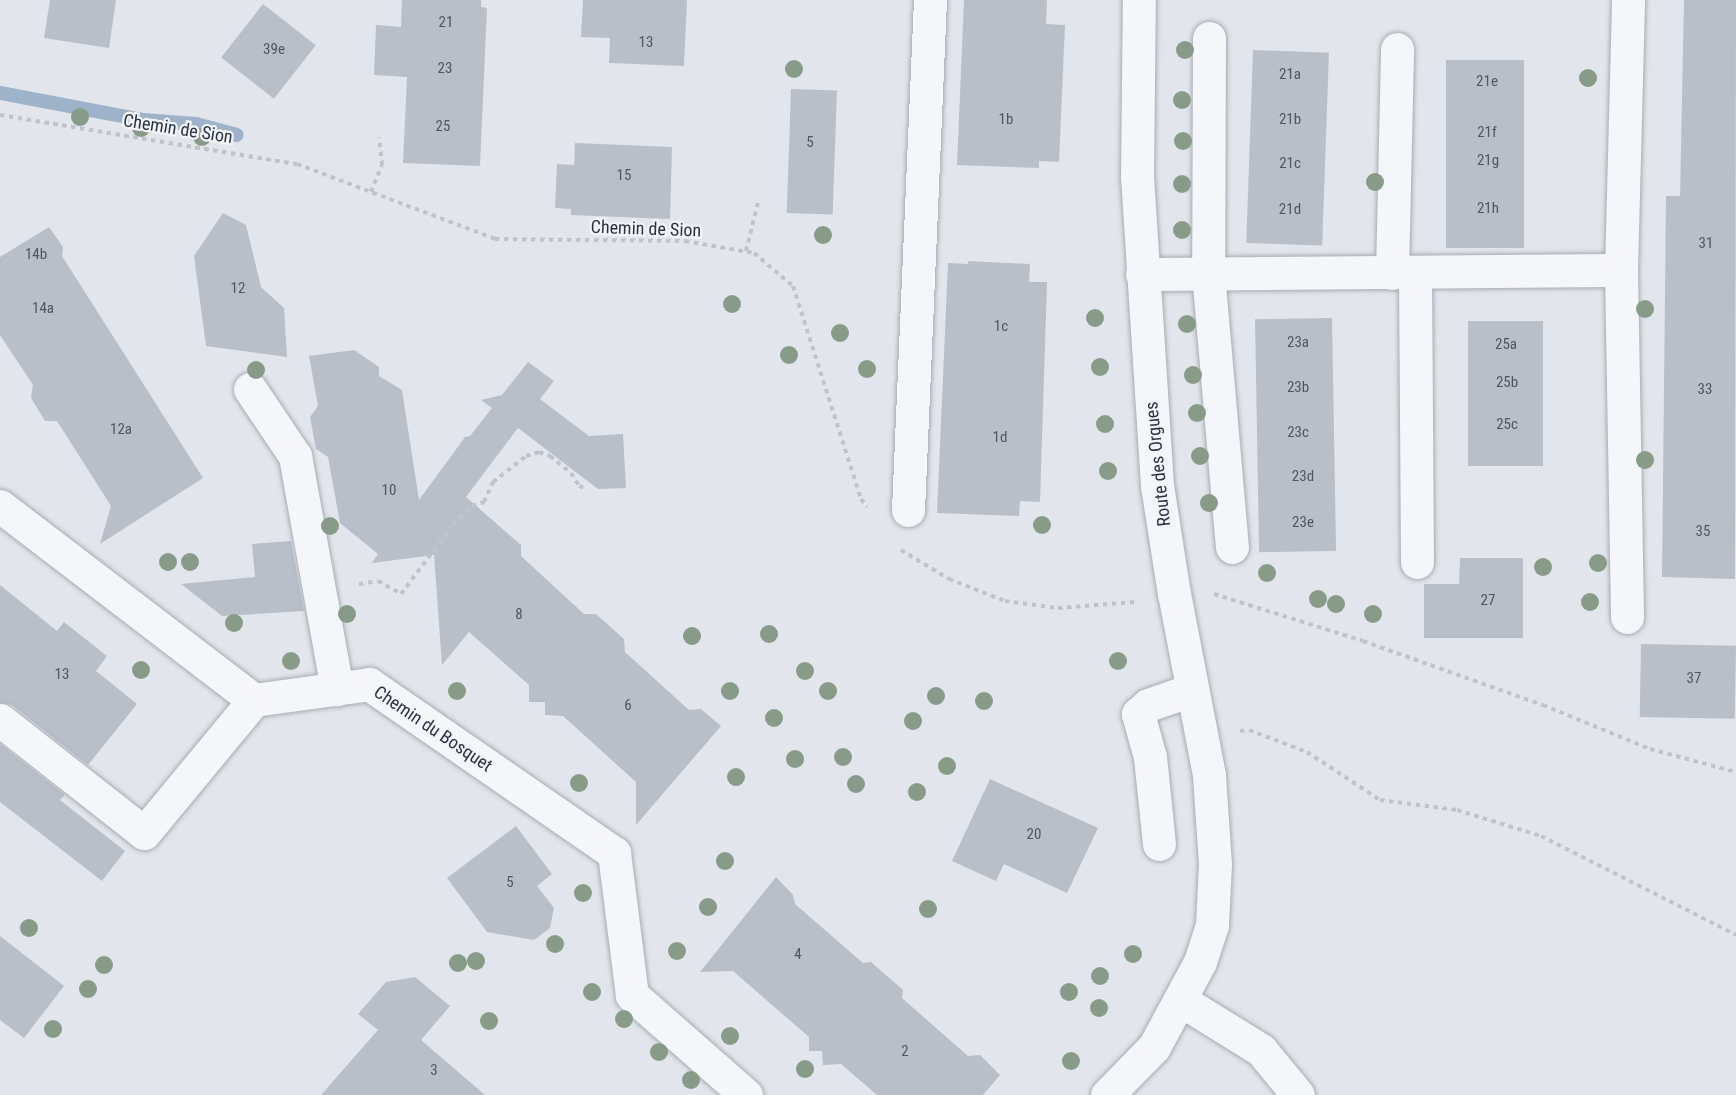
<!DOCTYPE html>
<html>
<head>
<meta charset="utf-8">
<style>
  body { margin:0 }
  #map { position:relative; width:1736px; height:1095px; overflow:hidden; background:#e2e5eb; font-family:"Roboto Condensed",sans-serif }
  div>[style] { position:absolute }
  .stream>* { height:14px; margin:-7px; padding:0 7px; transform-origin:7px; border-radius:7px; background:#9eb3ca }
  .building>* { inset:0; background:#b9bfc8; transform-origin:0 0 }
  .path>* { height:4px; margin-top:-2px; transform-origin:0; background:repeating-linear-gradient(90deg,#c0c3ca 0 4.5px,transparent 0 9px) }
  .roads { filter:drop-shadow(0 0 2px #a7acb5) drop-shadow(0 0 2px #a7acb5) }
  .minor>* { height:33px; margin:-16.5px; padding:0 16.5px; transform-origin:16.5px; border-radius:16.5px; background:#f5f6f9 }
  .trees>* { width:18px; height:18px; margin:-9px; border-radius:50%; background:#889b88 }
  span { translate:-50% -50%; white-space:nowrap; text-align:center; line-height:1.15; -webkit-text-stroke:4.5px #f2f4f8; paint-order:stroke }
  .number-label { font-size:15px; color:#4e5664 }
  .number-label span { -webkit-text-stroke-width:0 }
  .street-label { font-size:18px; color:#2a3343 }
</style>
</head>
<body>
<div id="map">
  <div class="stream">
    <div style="left:0;top:93px;width:146px;rotate:10.7deg"></div>
    <div style="left:143px;top:120px;width:53px;rotate:4.3deg"></div>
    <div style="left:196px;top:124px;width:42px;rotate:15deg"></div>
  </div>
  <div class="building">
    <div style="clip-path:polygon(50px 0,116px 0,109px 48px,44px 38px)"></div>
    <div style="clip-path:polygon(402px 0,481px 0,481px 7px,487px 8px,480px 166px,403px 163px,407px 77px,374px 75px,376px 25px,401px 27px)"></div>
    <div style="clip-path:polygon(583px 0,687px 0,684px 66px,609px 63px,610px 38px,581px 37px)"></div>
    <div style="clip-path:polygon(964px 0,1047px 0,1046px 24px,1065px 25px,1059px 162px,1039px 161px,1039px 168px,957px 165px)"></div>
    <div style="clip-path:polygon(1684px 0,1736px 0,1735px 579px,1662px 577px,1666px 196px,1680px 196px)"></div>
    <div style="left:263px;top:4px;width:67px;height:68px;rotate:38deg"></div>
    <div style="left:1253px;top:50px;width:76px;height:193px;rotate:2deg"></div>
    <div style="left:1446px;top:60px;width:78px;height:188px"></div>
    <div style="left:791px;top:89px;width:46px;height:124px;rotate:2deg"></div>
    <div style="clip-path:polygon(575px 143px,672px 147px,670px 219px,571px 215px,571px 209px,555px 208px,557px 164px,574px 165px)"></div>
    <div style="clip-path:polygon(223px 213px,246px 225px,261px 287px,284px 308px,287px 357px,206px 346px,194px 256px)"></div>
    <div style="clip-path:polygon(49px 227px,63px 247px,62px 256px,203px 478px,100px 544px,111px 506px,57px 421px,45px 421px,31px 398px,33px 385px,0 335px,0 257px)"></div>
    <div style="clip-path:polygon(968px 261px,1030px 264px,1029px 282px,1047px 282px,1040px 502px,1020px 501px,1019px 516px,937px 513px,948px 263px,968px 264px)"></div>
    <div style="left:1332px;top:318px;width:233px;height:77px;rotate:89deg"></div>
    <div style="left:1468px;top:321px;width:75px;height:145px"></div>
    <div style="clip-path:polygon(354px 350px,379px 367px,379px 376px,402px 390px,419px 500px,465px 437px,470px 436px,492px 408px,481px 400px,502px 395px,528px 362px,554px 381px,540px 399px,589px 436px,623px 434px,626px 488px,598px 489px,518px 428px,466px 497px,521px 545px,521px 556px,584px 614px,596px 614px,624px 639px,625px 652px,689px 710px,701px 709px,721px 726px,636px 825px,636px 782px,563px 716px,545px 715px,545px 702px,529px 702px,529px 685px,469px 632px,442px 665px,434px 555px,372px 563px,378px 554px,340px 523px,328px 457px,316px 449px,310px 417px,318px 406px,309px 356px)"></div>
    <div style="clip-path:polygon(291px 541px,304px 611px,222px 616px,181px 584px,255px 577px,252px 544px)"></div>
    <div style="clip-path:polygon(1460px 558px,1523px 558px,1523px 638px,1424px 638px,1424px 584px,1459px 584px)"></div>
    <div style="clip-path:polygon(0 585px,57px 631px,64px 622px,107px 656px,96px 671px,137px 704px,88px 765px,12px 705px,0 702px)"></div>
    <div style="left:1641px;top:644px;width:95px;height:73px;rotate:1deg"></div>
    <div style="clip-path:polygon(0 744px,65px 795px,60px 800px,125px 851px,102px 881px,0 802px)"></div>
    <div style="clip-path:polygon(990px 779px,1098px 828px,1067px 893px,1004px 864px,996px 881px,952px 861px)"></div>
    <div style="clip-path:polygon(516px 826px,552px 874px,537px 886px,554px 908px,550px 928px,534px 940px,487px 932px,447px 878px)"></div>
    <div style="clip-path:polygon(776px 877px,793px 895px,795px 904px,863px 963px,871px 962px,903px 990px,902px 998px,968px 1056px,980px 1055px,1000px 1075px,983px 1095px,877px 1095px,841px 1064px,823px 1065px,822px 1051px,809px 1051px,809px 1037px,733px 971px,700px 972px)"></div>
    <div style="clip-path:polygon(0 936px,64px 986px,24px 1038px,0 1020px)"></div>
    <div style="clip-path:polygon(415px 977px,450px 1006px,421px 1040px,485px 1095px,321px 1095px,378px 1030px,358px 1014px,386px 982px)"></div>
  </div>
  <div class="path">
    <div style="left:0;top:115px;width:301px;rotate:9.4deg"></div>
    <div style="left:297px;top:164px;width:212px;rotate:20.7deg"></div>
    <div style="left:495px;top:239px;width:190px;rotate:0.6deg"></div>
    <div style="left:685px;top:241px;width:70px;rotate:9.9deg"></div>
    <div style="left:754px;top:253px;width:51px;rotate:40.2deg"></div>
    <div style="left:793px;top:286px;width:224px;rotate:72.3deg"></div>
    <div style="left:861px;top:499px;width:10px;rotate:53deg"></div>
    <div style="left:371px;top:192px;width:29px;rotate:-68deg"></div>
    <div style="left:382px;top:165px;width:28px;rotate:-96deg"></div>
    <div style="left:746px;top:251px;width:50px;rotate:-76.2deg"></div>
    <div style="left:901px;top:550px;width:56px;rotate:31.1deg"></div>
    <div style="left:949px;top:579px;width:60px;rotate:21.4deg"></div>
    <div style="left:1005px;top:601px;width:53px;rotate:7.5deg"></div>
    <div style="left:1058px;top:608px;width:77px;rotate:-4.5deg"></div>
    <div style="left:359px;top:584px;width:19px;rotate:-9deg"></div>
    <div style="left:378px;top:581px;width:26px;rotate:29deg"></div>
    <div style="left:401px;top:594px;width:86px;rotate:-53deg"></div>
    <div style="left:453px;top:525px;width:27px;rotate:-45deg"></div>
    <div style="left:472px;top:506px;width:13px;rotate:-18deg"></div>
    <div style="left:484px;top:502px;width:22px;rotate:-66deg"></div>
    <div style="left:493px;top:482px;width:42px;rotate:-38.2deg"></div>
    <div style="left:526px;top:456px;width:14px;rotate:-17deg"></div>
    <div style="left:539px;top:452px;width:12px;rotate:20deg"></div>
    <div style="left:550px;top:456px;width:27px;rotate:39deg"></div>
    <div style="left:571px;top:473px;width:15px;rotate:58deg"></div>
    <div style="left:579px;top:486px;width:9px;rotate:21deg"></div>
    <div style="left:1214px;top:594px;width:156px;rotate:17.5deg"></div>
    <div style="left:1363px;top:641px;width:191px;rotate:19.6deg"></div>
    <div style="left:1543px;top:705px;width:116px;rotate:22.4deg"></div>
    <div style="left:1650px;top:749px;width:89px;rotate:15deg"></div>
    <div style="left:1240px;top:731px;width:9px;rotate:-6deg"></div>
    <div style="left:1249px;top:730px;width:62px;rotate:20.8deg"></div>
    <div style="left:1307px;top:752px;width:87px;rotate:33.3deg"></div>
    <div style="left:1380px;top:800px;width:78px;rotate:7.4deg"></div>
    <div style="left:1457px;top:810px;width:88px;rotate:17.2deg"></div>
    <div style="left:1541px;top:836px;width:219px;rotate:26.9deg"></div>
  </div>
  <div class="roads">
    <div class="minor">
      <div style="left:1209px;top:38px;width:235px;rotate:90.2deg"></div>
      <div style="left:1208px;top:273px;width:275px;rotate:85deg"></div>
      <div style="left:1621px;top:270px;width:270px;rotate:-88.5deg"></div>
      <div style="left:1392px;top:273px;width:224px;rotate:-88.7deg"></div>
      <div style="left:1415px;top:273px;width:289px;rotate:89.6deg"></div>
      <div style="left:1142px;top:274px;width:479px;rotate:-0.5deg"></div>
      <div style="left:1621px;top:270px;width:347px;rotate:89deg"></div>
      <div style="left:250px;top:389px;width:81px;rotate:56.1deg"></div>
      <div style="left:295px;top:456px;width:237px;rotate:79.8deg"></div>
      <div style="left:0;top:506px;width:320px;rotate:37.4deg"></div>
      <div style="left:254px;top:700px;width:116px;rotate:-7.9deg"></div>
      <div style="left:369px;top:684px;width:298px;rotate:34.6deg"></div>
      <div style="left:614px;top:853px;width:143px;rotate:82.8deg"></div>
      <div style="left:632px;top:995px;width:152px;rotate:41.3deg"></div>
      <div style="left:908px;top:510px;width:510px;rotate:-87.53deg"></div>
      <div style="left:0;top:720px;width:183px;rotate:38.1deg"></div>
      <div style="left:144px;top:833px;width:173px;rotate:-50.4deg"></div>
      <div style="left:1159px;top:844px;width:87px;rotate:-95.9deg"></div>
      <div style="left:1150px;top:757px;width:45px;rotate:-105.6deg"></div>
      <div style="left:1138px;top:714px;width:13px;rotate:-42deg"></div>
      <div style="left:1148px;top:705px;width:46px;rotate:-19.2deg"></div>
      <div style="left:1182px;top:1001px;width:93px;rotate:31.8deg"></div>
      <div style="left:1261px;top:1050px;width:58px;rotate:50.6deg"></div>
      <div style="left:1107px;top:1095px;width:67px;rotate:-45.6deg"></div>
      <div style="left:1154px;top:1047px;width:97px;rotate:-61.6deg"></div>
      <div style="left:1200px;top:962px;width:39px;rotate:-72deg"></div>
      <div style="left:1212px;top:925px;width:61px;rotate:-87.2deg"></div>
      <div style="left:1215px;top:864px;width:89px;rotate:-93.9deg"></div>
      <div style="left:1209px;top:775px;width:184px;rotate:-100.9deg"></div>
      <div style="left:1174px;top:594px;width:110px;rotate:-98.9deg"></div>
      <div style="left:1157px;top:485px;width:308px;rotate:-93.7deg"></div>
      <div style="left:1137px;top:178px;width:178px;rotate:-89.4deg"></div>
    </div>
  </div>
  <div class="trees">
    <div style="left:1185px;top:50px"></div>
    <div style="left:794px;top:69px"></div>
    <div style="left:1588px;top:78px"></div>
    <div style="left:1182px;top:100px"></div>
    <div style="left:80px;top:117px"></div>
    <div style="left:141px;top:128px"></div>
    <div style="left:202px;top:137px"></div>
    <div style="left:1183px;top:141px"></div>
    <div style="left:1375px;top:182px"></div>
    <div style="left:1182px;top:184px"></div>
    <div style="left:1182px;top:230px"></div>
    <div style="left:823px;top:235px"></div>
    <div style="left:732px;top:304px"></div>
    <div style="left:1645px;top:309px"></div>
    <div style="left:1095px;top:318px"></div>
    <div style="left:1187px;top:324px"></div>
    <div style="left:840px;top:333px"></div>
    <div style="left:789px;top:355px"></div>
    <div style="left:1100px;top:367px"></div>
    <div style="left:867px;top:369px"></div>
    <div style="left:256px;top:370px"></div>
    <div style="left:1193px;top:375px"></div>
    <div style="left:1197px;top:413px"></div>
    <div style="left:1105px;top:424px"></div>
    <div style="left:1200px;top:456px"></div>
    <div style="left:1645px;top:460px"></div>
    <div style="left:1108px;top:471px"></div>
    <div style="left:1209px;top:503px"></div>
    <div style="left:1042px;top:525px"></div>
    <div style="left:330px;top:526px"></div>
    <div style="left:168px;top:562px"></div>
    <div style="left:190px;top:562px"></div>
    <div style="left:1598px;top:563px"></div>
    <div style="left:1543px;top:567px"></div>
    <div style="left:1267px;top:573px"></div>
    <div style="left:1318px;top:599px"></div>
    <div style="left:1590px;top:602px"></div>
    <div style="left:1336px;top:604px"></div>
    <div style="left:347px;top:614px"></div>
    <div style="left:1373px;top:614px"></div>
    <div style="left:234px;top:623px"></div>
    <div style="left:769px;top:634px"></div>
    <div style="left:692px;top:636px"></div>
    <div style="left:291px;top:661px"></div>
    <div style="left:1118px;top:661px"></div>
    <div style="left:141px;top:670px"></div>
    <div style="left:805px;top:671px"></div>
    <div style="left:457px;top:691px"></div>
    <div style="left:730px;top:691px"></div>
    <div style="left:828px;top:691px"></div>
    <div style="left:936px;top:696px"></div>
    <div style="left:984px;top:701px"></div>
    <div style="left:774px;top:718px"></div>
    <div style="left:913px;top:721px"></div>
    <div style="left:843px;top:757px"></div>
    <div style="left:795px;top:759px"></div>
    <div style="left:947px;top:766px"></div>
    <div style="left:736px;top:777px"></div>
    <div style="left:579px;top:783px"></div>
    <div style="left:856px;top:784px"></div>
    <div style="left:917px;top:792px"></div>
    <div style="left:725px;top:861px"></div>
    <div style="left:583px;top:893px"></div>
    <div style="left:708px;top:907px"></div>
    <div style="left:928px;top:909px"></div>
    <div style="left:29px;top:928px"></div>
    <div style="left:555px;top:944px"></div>
    <div style="left:677px;top:951px"></div>
    <div style="left:1133px;top:954px"></div>
    <div style="left:476px;top:961px"></div>
    <div style="left:458px;top:963px"></div>
    <div style="left:104px;top:965px"></div>
    <div style="left:1100px;top:976px"></div>
    <div style="left:88px;top:989px"></div>
    <div style="left:592px;top:992px"></div>
    <div style="left:1069px;top:992px"></div>
    <div style="left:1099px;top:1008px"></div>
    <div style="left:624px;top:1019px"></div>
    <div style="left:489px;top:1021px"></div>
    <div style="left:53px;top:1029px"></div>
    <div style="left:730px;top:1036px"></div>
    <div style="left:659px;top:1052px"></div>
    <div style="left:1071px;top:1061px"></div>
    <div style="left:805px;top:1069px"></div>
    <div style="left:691px;top:1080px"></div>
  </div>
  <div class="number-label">
    <span style="left:446px;top:23px">21</span>
    <span style="left:646px;top:43px">13</span>
    <span style="left:274px;top:50px">39e</span>
    <span style="left:445px;top:69px">23</span>
    <span style="left:1290px;top:75px">21a</span>
    <span style="left:1487px;top:82px">21e</span>
    <span style="left:1006px;top:120px">1b</span>
    <span style="left:1290px;top:120px">21b</span>
    <span style="left:443px;top:127px">25</span>
    <span style="left:1487px;top:133px">21f</span>
    <span style="left:810px;top:143px">5</span>
    <span style="left:1488px;top:161px">21g</span>
    <span style="left:1290px;top:164px">21c</span>
    <span style="left:624px;top:176px">15</span>
    <span style="left:1488px;top:209px">21h</span>
    <span style="left:1290px;top:210px">21d</span>
    <span style="left:1706px;top:244px">31</span>
    <span style="left:36px;top:255px">14b</span>
    <span style="left:238px;top:289px">12</span>
    <span style="left:43px;top:309px">14a</span>
    <span style="left:1001px;top:327px">1c</span>
    <span style="left:1298px;top:343px">23a</span>
    <span style="left:1506px;top:345px">25a</span>
    <span style="left:1507px;top:383px">25b</span>
    <span style="left:1298px;top:388px">23b</span>
    <span style="left:1705px;top:390px">33</span>
    <span style="left:1507px;top:425px">25c</span>
    <span style="left:121px;top:430px">12a</span>
    <span style="left:1298px;top:433px">23c</span>
    <span style="left:1000px;top:438px">1d</span>
    <span style="left:1303px;top:477px">23d</span>
    <span style="left:389px;top:491px">10</span>
    <span style="left:1303px;top:523px">23e</span>
    <span style="left:1703px;top:532px">35</span>
    <span style="left:1488px;top:601px">27</span>
    <span style="left:519px;top:615px">8</span>
    <span style="left:62px;top:675px">13</span>
    <span style="left:1694px;top:679px">37</span>
    <span style="left:628px;top:706px">6</span>
    <span style="left:1034px;top:835px">20</span>
    <span style="left:510px;top:883px">5</span>
    <span style="left:798px;top:955px">4</span>
    <span style="left:905px;top:1052px">2</span>
    <span style="left:434px;top:1071px">3</span>
  </div>
  <div class="street-label">
    <span style="left:178px;top:129px;rotate:9deg">Chemin de Sion</span>
    <span style="left:646px;top:229px;rotate:2deg">Chemin de Sion</span>
    <span style="left:1158px;top:464px;rotate:-96deg">Route des Orgues</span>
    <span style="left:433px;top:729px;rotate:34deg">Chemin du Bosquet</span>
  </div>
</div>
</body>
</html>
